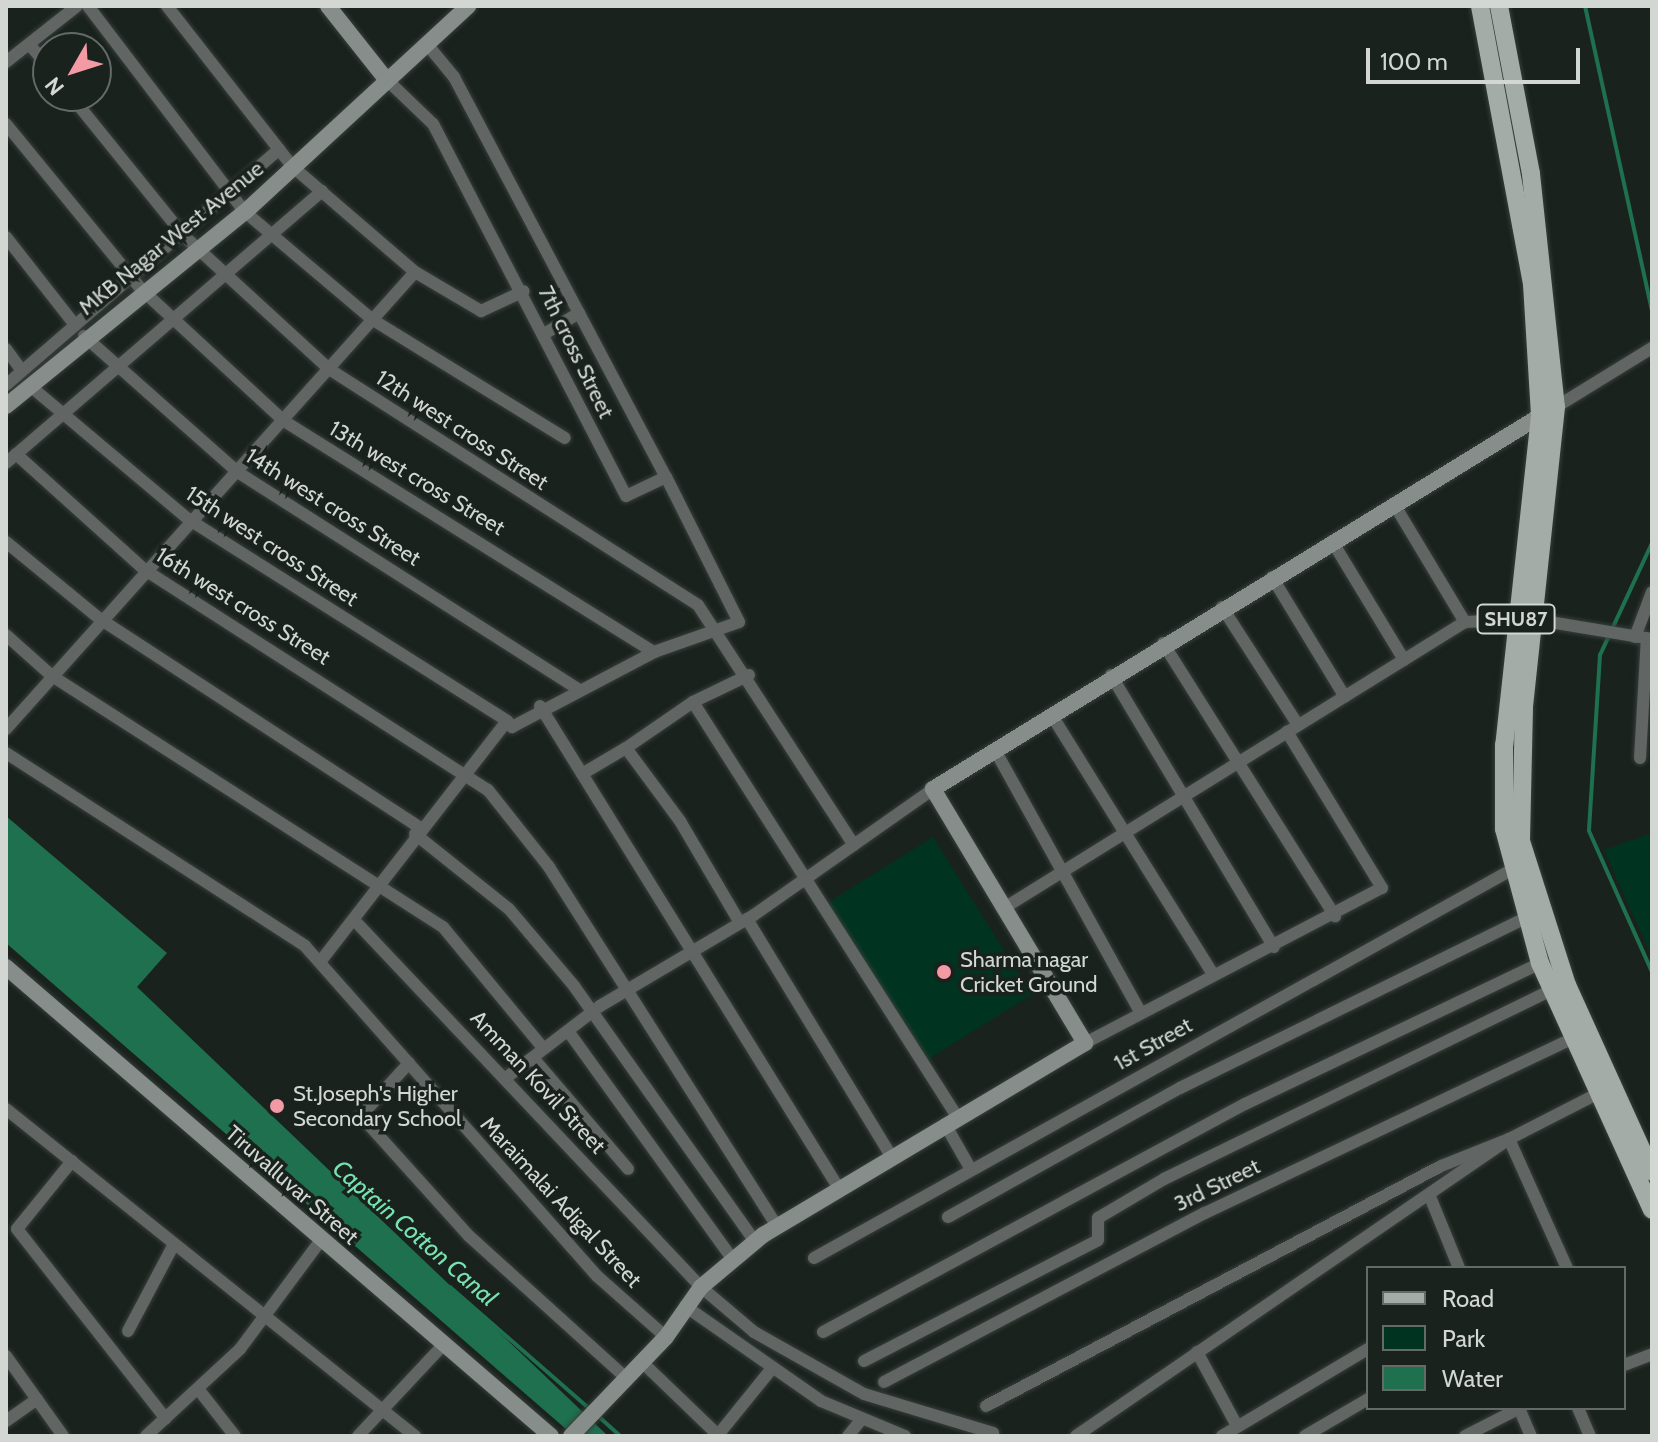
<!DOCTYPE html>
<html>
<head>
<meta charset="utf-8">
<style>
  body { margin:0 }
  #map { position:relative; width:1658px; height:1442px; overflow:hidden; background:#1a221e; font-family:Cabin,sans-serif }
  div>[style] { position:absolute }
  .green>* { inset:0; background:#003421; transform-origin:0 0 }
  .water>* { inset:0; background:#1e704f }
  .stream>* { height:4px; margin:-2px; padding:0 2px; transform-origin:2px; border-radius:2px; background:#1e704f }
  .roads { filter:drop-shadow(0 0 2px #373f3b) drop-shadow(0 0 2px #373f3b) }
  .street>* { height:12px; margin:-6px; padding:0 6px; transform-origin:6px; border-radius:6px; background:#616563 }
  .secondary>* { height:16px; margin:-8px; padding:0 8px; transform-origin:8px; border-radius:8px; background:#878d8a }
  .primary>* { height:18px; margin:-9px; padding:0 9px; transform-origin:9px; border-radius:9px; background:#a3aca7 }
  .dots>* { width:22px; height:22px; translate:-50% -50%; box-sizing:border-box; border:4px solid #1a221e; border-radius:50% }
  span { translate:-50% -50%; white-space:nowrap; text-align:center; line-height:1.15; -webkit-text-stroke:7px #1a221e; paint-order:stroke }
  .shield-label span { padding:2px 6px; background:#1a221e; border:2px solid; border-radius:6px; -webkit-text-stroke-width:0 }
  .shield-label { font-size:20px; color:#d2d7d4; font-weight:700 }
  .street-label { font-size:22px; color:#d2d7d4 }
  .poi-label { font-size:22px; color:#d2d7d4 }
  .left { translate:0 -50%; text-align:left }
  .water-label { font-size:24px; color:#76e3b1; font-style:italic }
  .frame { position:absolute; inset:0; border:8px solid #d2d7d4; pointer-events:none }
  .legend { position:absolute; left:1366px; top:1266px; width:260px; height:144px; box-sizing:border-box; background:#1a221e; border:2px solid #646a67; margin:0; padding:10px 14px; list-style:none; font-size:24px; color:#d2d7d4 }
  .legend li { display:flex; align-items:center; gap:16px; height:40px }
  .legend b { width:40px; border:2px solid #646a67 }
  .north { position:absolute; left:32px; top:32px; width:80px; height:80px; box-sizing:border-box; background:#1a221e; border:2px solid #646a67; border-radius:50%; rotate:231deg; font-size:22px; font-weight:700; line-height:32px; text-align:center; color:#d2d7d4 }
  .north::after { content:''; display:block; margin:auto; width:28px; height:36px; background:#f49aa5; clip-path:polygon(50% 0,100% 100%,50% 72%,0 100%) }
  .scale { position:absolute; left:1366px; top:48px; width:214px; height:36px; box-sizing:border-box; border:4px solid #d2d7d4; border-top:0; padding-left:10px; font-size:24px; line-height:28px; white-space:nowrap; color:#d2d7d4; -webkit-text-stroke:6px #1a221e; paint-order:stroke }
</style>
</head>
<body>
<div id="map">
  <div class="green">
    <div style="clip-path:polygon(1652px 833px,1652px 957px,1604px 850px)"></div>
    <div style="left:933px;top:837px;width:186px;height:125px;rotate:58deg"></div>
  </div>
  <div class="water">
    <div style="clip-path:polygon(6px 816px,167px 953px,137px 987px,608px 1436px,574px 1436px,6px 943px)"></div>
  </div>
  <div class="stream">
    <div style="left:1585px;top:6px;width:311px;rotate:77.6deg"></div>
    <div style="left:1652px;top:543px;width:123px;rotate:114.9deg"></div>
    <div style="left:1600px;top:655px;width:176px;rotate:93.6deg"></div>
    <div style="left:1589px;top:831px;width:154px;rotate:65.9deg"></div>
    <div style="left:450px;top:1287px;width:187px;rotate:41.1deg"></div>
    <div style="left:598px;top:1416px;width:30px;rotate:42deg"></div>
  </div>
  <div class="roads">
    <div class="street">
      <div style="left:88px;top:6px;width:259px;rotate:52.7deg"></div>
      <div style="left:245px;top:212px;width:167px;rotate:40.2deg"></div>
      <div style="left:373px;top:320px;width:225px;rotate:31.6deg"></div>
      <div style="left:167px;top:6px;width:204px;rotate:52deg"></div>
      <div style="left:293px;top:167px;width:161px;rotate:40.7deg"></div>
      <div style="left:415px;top:272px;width:77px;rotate:30.6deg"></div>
      <div style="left:481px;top:311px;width:47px;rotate:-24.9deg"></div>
      <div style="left:426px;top:43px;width:44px;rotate:50.5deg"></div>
      <div style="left:454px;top:77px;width:267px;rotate:62.1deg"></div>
      <div style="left:579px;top:313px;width:41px;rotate:149deg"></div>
      <div style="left:29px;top:44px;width:30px;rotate:50deg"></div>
      <div style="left:6px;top:62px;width:90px;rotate:-38.3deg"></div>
      <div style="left:71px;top:96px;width:180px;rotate:51.1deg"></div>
      <div style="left:184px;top:236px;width:197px;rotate:42.5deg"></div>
      <div style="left:329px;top:369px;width:438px;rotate:32.6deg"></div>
      <div style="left:698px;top:605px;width:286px;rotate:57deg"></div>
      <div style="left:6px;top:124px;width:215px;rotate:50.7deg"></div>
      <div style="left:142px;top:290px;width:193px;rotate:42.7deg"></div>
      <div style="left:284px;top:421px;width:436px;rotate:32deg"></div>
      <div style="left:6px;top:237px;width:112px;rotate:51.9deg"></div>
      <div style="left:579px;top:313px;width:186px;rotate:62.1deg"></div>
      <div style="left:84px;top:336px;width:207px;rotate:41.5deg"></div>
      <div style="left:239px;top:473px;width:402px;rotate:32.5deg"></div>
      <div style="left:6px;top:349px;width:27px;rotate:54deg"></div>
      <div style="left:6px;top:385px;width:361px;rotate:-40.8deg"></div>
      <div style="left:29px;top:385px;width:208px;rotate:40.1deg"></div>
      <div style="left:188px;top:519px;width:378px;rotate:32.3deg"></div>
      <div style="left:1556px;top:407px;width:113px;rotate:-31.6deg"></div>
      <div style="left:16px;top:454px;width:173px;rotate:42deg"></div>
      <div style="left:145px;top:570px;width:407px;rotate:32.7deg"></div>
      <div style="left:488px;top:790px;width:98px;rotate:51.6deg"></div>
      <div style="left:549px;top:867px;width:425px;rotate:57.6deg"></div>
      <div style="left:6px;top:463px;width:417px;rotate:-40.7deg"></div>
      <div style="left:1394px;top:504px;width:138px;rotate:59deg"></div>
      <div style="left:1332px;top:541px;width:139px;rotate:58.8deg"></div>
      <div style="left:6px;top:542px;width:122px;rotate:39.3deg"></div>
      <div style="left:100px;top:619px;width:382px;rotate:33.1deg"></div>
      <div style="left:1272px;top:577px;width:140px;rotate:58.7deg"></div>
      <div style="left:1222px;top:607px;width:140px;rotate:57.2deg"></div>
      <div style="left:6px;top:635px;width:62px;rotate:41.7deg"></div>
      <div style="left:52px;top:676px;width:465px;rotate:32.7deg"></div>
      <div style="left:443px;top:927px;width:158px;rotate:50.4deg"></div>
      <div style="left:1635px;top:637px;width:48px;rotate:-69.3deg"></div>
      <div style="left:1163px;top:643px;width:323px;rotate:57.8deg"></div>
      <div style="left:749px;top:675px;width:62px;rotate:154.3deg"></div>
      <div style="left:693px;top:702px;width:491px;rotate:57.5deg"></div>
      <div style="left:1111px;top:675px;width:317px;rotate:59.1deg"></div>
      <div style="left:693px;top:702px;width:81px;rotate:145.5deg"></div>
      <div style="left:626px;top:748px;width:91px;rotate:53.5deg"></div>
      <div style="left:680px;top:821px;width:118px;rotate:59.5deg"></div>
      <div style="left:540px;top:706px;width:566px;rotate:58.22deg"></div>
      <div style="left:1051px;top:714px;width:306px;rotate:58.1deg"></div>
      <div style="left:6px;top:729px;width:613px;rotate:-48.17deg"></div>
      <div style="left:995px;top:750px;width:301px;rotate:61deg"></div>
      <div style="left:6px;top:753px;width:356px;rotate:32.8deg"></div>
      <div style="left:305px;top:946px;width:441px;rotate:48.5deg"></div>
      <div style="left:597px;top:1276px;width:92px;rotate:41.5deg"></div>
      <div style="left:1640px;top:758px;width:120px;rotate:-86.7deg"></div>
      <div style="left:582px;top:774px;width:51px;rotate:-30.6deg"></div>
      <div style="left:415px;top:834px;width:120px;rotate:38.6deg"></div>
      <div style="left:509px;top:909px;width:101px;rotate:49.8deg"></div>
      <div style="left:574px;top:986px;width:314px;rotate:54.7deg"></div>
      <div style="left:1004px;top:908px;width:543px;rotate:-31.82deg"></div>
      <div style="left:1465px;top:622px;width:67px;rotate:-2.6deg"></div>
      <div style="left:1532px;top:619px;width:122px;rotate:9.5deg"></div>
      <div style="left:747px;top:919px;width:275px;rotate:58.7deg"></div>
      <div style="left:356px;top:922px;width:502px;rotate:46.61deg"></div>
      <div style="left:701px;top:1287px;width:70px;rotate:40.3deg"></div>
      <div style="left:754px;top:1332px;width:126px;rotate:29.4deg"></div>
      <div style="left:864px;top:1394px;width:135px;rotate:16.8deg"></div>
      <div style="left:320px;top:962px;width:305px;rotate:-52.2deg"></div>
      <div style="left:507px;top:721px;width:8px;rotate:50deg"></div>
      <div style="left:512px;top:727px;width:161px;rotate:-27.8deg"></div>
      <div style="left:654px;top:652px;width:90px;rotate:-19.4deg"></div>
      <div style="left:739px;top:622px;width:162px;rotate:-116.7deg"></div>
      <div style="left:666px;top:477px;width:44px;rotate:154.6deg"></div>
      <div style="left:626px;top:496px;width:419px;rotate:-117.4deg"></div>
      <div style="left:433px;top:124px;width:66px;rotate:-136.2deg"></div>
      <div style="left:568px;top:1031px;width:282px;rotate:54.2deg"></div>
      <div style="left:1085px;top:1043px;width:335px;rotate:-27.6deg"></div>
      <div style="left:1382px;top:888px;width:183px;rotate:-121.3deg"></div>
      <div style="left:533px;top:1058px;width:146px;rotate:49.4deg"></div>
      <div style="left:409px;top:1063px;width:72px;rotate:132.2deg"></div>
      <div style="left:361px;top:1116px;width:161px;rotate:48deg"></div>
      <div style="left:469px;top:1236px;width:212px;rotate:42.1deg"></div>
      <div style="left:507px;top:1077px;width:117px;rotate:-37.4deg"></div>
      <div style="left:600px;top:1006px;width:179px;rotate:-30.6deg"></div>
      <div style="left:754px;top:915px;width:219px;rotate:-35.1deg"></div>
      <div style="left:6px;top:1109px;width:524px;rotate:38.64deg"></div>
      <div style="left:945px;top:1124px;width:48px;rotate:60.3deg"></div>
      <div style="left:72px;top:1161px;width:87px;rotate:129deg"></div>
      <div style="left:17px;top:1229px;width:241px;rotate:51.9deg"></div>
      <div style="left:1431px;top:1199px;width:74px;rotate:67.9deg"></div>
      <div style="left:948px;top:1217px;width:265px;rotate:-29.1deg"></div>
      <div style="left:1180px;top:1088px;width:387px;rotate:-26.2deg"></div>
      <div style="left:814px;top:1258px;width:800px;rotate:-29.1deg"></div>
      <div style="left:685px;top:1306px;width:166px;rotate:34.9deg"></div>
      <div style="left:821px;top:1401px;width:91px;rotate:22.6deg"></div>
      <div style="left:128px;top:1331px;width:98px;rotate:-62.1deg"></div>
      <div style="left:823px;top:1332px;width:480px;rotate:-28.4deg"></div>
      <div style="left:1245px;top:1104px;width:327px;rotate:-25.5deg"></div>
      <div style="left:1197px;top:1352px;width:82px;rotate:61.6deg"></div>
      <div style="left:6px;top:1356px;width:98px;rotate:54.5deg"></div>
      <div style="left:864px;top:1361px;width:263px;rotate:-27.3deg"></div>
      <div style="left:1098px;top:1240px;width:22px;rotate:-90deg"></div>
      <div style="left:1098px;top:1218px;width:77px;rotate:-30.6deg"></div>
      <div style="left:1164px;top:1179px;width:432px;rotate:-26deg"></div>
      <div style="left:642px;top:1362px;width:107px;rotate:43.9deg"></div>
      <div style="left:1624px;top:1365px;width:30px;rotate:-21deg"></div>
      <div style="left:884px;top:1382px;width:363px;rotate:-27.8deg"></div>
      <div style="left:1205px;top:1213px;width:408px;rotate:-25.4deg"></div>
      <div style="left:199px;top:1390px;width:58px;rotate:52deg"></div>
      <div style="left:986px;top:1406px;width:514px;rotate:-27.81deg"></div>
      <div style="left:1441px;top:1166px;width:73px;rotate:-21.7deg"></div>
      <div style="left:1509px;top:1139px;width:141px;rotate:65.8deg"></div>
      <div style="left:1519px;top:1408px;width:30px;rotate:67deg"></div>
      <div style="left:1578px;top:1408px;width:30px;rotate:67deg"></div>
      <div style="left:6px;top:1421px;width:38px;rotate:-35deg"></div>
      <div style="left:718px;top:1435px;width:87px;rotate:-51deg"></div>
      <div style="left:146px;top:1436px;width:128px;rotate:-42.8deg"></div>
      <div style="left:240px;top:1349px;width:136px;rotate:-53.4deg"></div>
      <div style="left:358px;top:1436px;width:126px;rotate:-46.9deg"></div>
      <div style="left:848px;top:1436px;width:21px;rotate:-51deg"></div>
      <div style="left:1076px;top:1436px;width:525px;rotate:-34.45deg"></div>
      <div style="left:1509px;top:1139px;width:101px;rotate:-27.1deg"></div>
      <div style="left:1222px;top:1436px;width:170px;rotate:-30.8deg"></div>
      <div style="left:1305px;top:1436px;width:73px;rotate:-30.4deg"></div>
      <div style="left:1465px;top:1436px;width:62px;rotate:-27deg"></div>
    </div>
    <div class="secondary">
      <div style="left:328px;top:6px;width:92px;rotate:51.6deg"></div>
      <div style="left:6px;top:406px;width:308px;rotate:-39.1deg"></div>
      <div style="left:245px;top:212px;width:304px;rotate:-42.7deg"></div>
      <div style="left:6px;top:967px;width:719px;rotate:40.71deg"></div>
      <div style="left:571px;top:1436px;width:137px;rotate:-46.2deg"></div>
      <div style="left:666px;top:1337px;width:61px;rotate:-55deg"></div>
      <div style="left:701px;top:1287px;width:81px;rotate:-40deg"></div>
      <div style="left:763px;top:1235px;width:375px;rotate:-30.8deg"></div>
      <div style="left:1085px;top:1043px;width:296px;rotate:-120.9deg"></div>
      <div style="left:933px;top:789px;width:712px;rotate:-31.57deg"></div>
    </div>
    <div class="primary">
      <div style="left:1480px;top:6px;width:283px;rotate:79.4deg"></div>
      <div style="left:1532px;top:284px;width:132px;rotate:86.5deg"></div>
      <div style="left:1540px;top:416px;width:331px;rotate:96.2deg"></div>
      <div style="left:1504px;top:745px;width:84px;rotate:90deg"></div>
      <div style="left:1504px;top:829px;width:139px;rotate:75deg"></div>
      <div style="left:1540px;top:963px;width:271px;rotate:65.6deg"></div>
      <div style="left:1499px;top:6px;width:171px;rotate:79.2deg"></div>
      <div style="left:1531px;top:174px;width:234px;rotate:83.9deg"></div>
      <div style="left:1556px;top:407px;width:302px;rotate:96.1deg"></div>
      <div style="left:1524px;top:707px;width:134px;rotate:91.3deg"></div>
      <div style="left:1521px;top:841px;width:151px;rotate:72.3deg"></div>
      <div style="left:1567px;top:985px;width:205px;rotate:65.6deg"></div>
    </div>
  </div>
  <div class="dots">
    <div style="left:944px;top:972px;background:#f49aa5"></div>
    <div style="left:277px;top:1106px;background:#f49aa5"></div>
  </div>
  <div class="shield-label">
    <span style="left:1516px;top:619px">SHU87</span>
  </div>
  <div class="street-label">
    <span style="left:171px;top:238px;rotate:-39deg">MKB Nagar West Avenue</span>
    <span style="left:576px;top:352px;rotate:64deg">7th cross Street</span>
    <span style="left:462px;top:430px;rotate:33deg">12th west cross Street</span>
    <span style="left:417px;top:478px;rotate:31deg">13th west cross Street</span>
    <span style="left:333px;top:507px;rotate:32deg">14th west cross Street</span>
    <span style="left:272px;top:546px;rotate:33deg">15th west cross Street</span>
    <span style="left:243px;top:606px;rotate:32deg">16th west cross Street</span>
    <span style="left:1153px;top:1044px;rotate:-29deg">1st Street</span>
    <span style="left:538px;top:1082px;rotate:47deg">Amman Kovil Street</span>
    <span style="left:292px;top:1185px;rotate:41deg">Tiruvalluvar Street</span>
    <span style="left:1217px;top:1185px;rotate:-26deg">3rd Street</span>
    <span style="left:561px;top:1202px;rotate:47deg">Maraimalai Adigal Street</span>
  </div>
  <div class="poi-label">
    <span class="left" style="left:960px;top:972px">Sharma nagar<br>Cricket Ground</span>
    <span class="left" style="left:293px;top:1106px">St.Joseph's Higher<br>Secondary School</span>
  </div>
  <div class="water-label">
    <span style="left:415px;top:1233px;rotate:41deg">Captain Cotton Canal</span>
  </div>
  <div class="frame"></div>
  <ul class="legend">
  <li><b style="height:10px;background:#a3aca7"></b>Road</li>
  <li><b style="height:22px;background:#003421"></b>Park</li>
  <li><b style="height:22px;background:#1e704f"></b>Water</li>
  </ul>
  <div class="north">N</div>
  <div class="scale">100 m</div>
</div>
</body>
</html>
